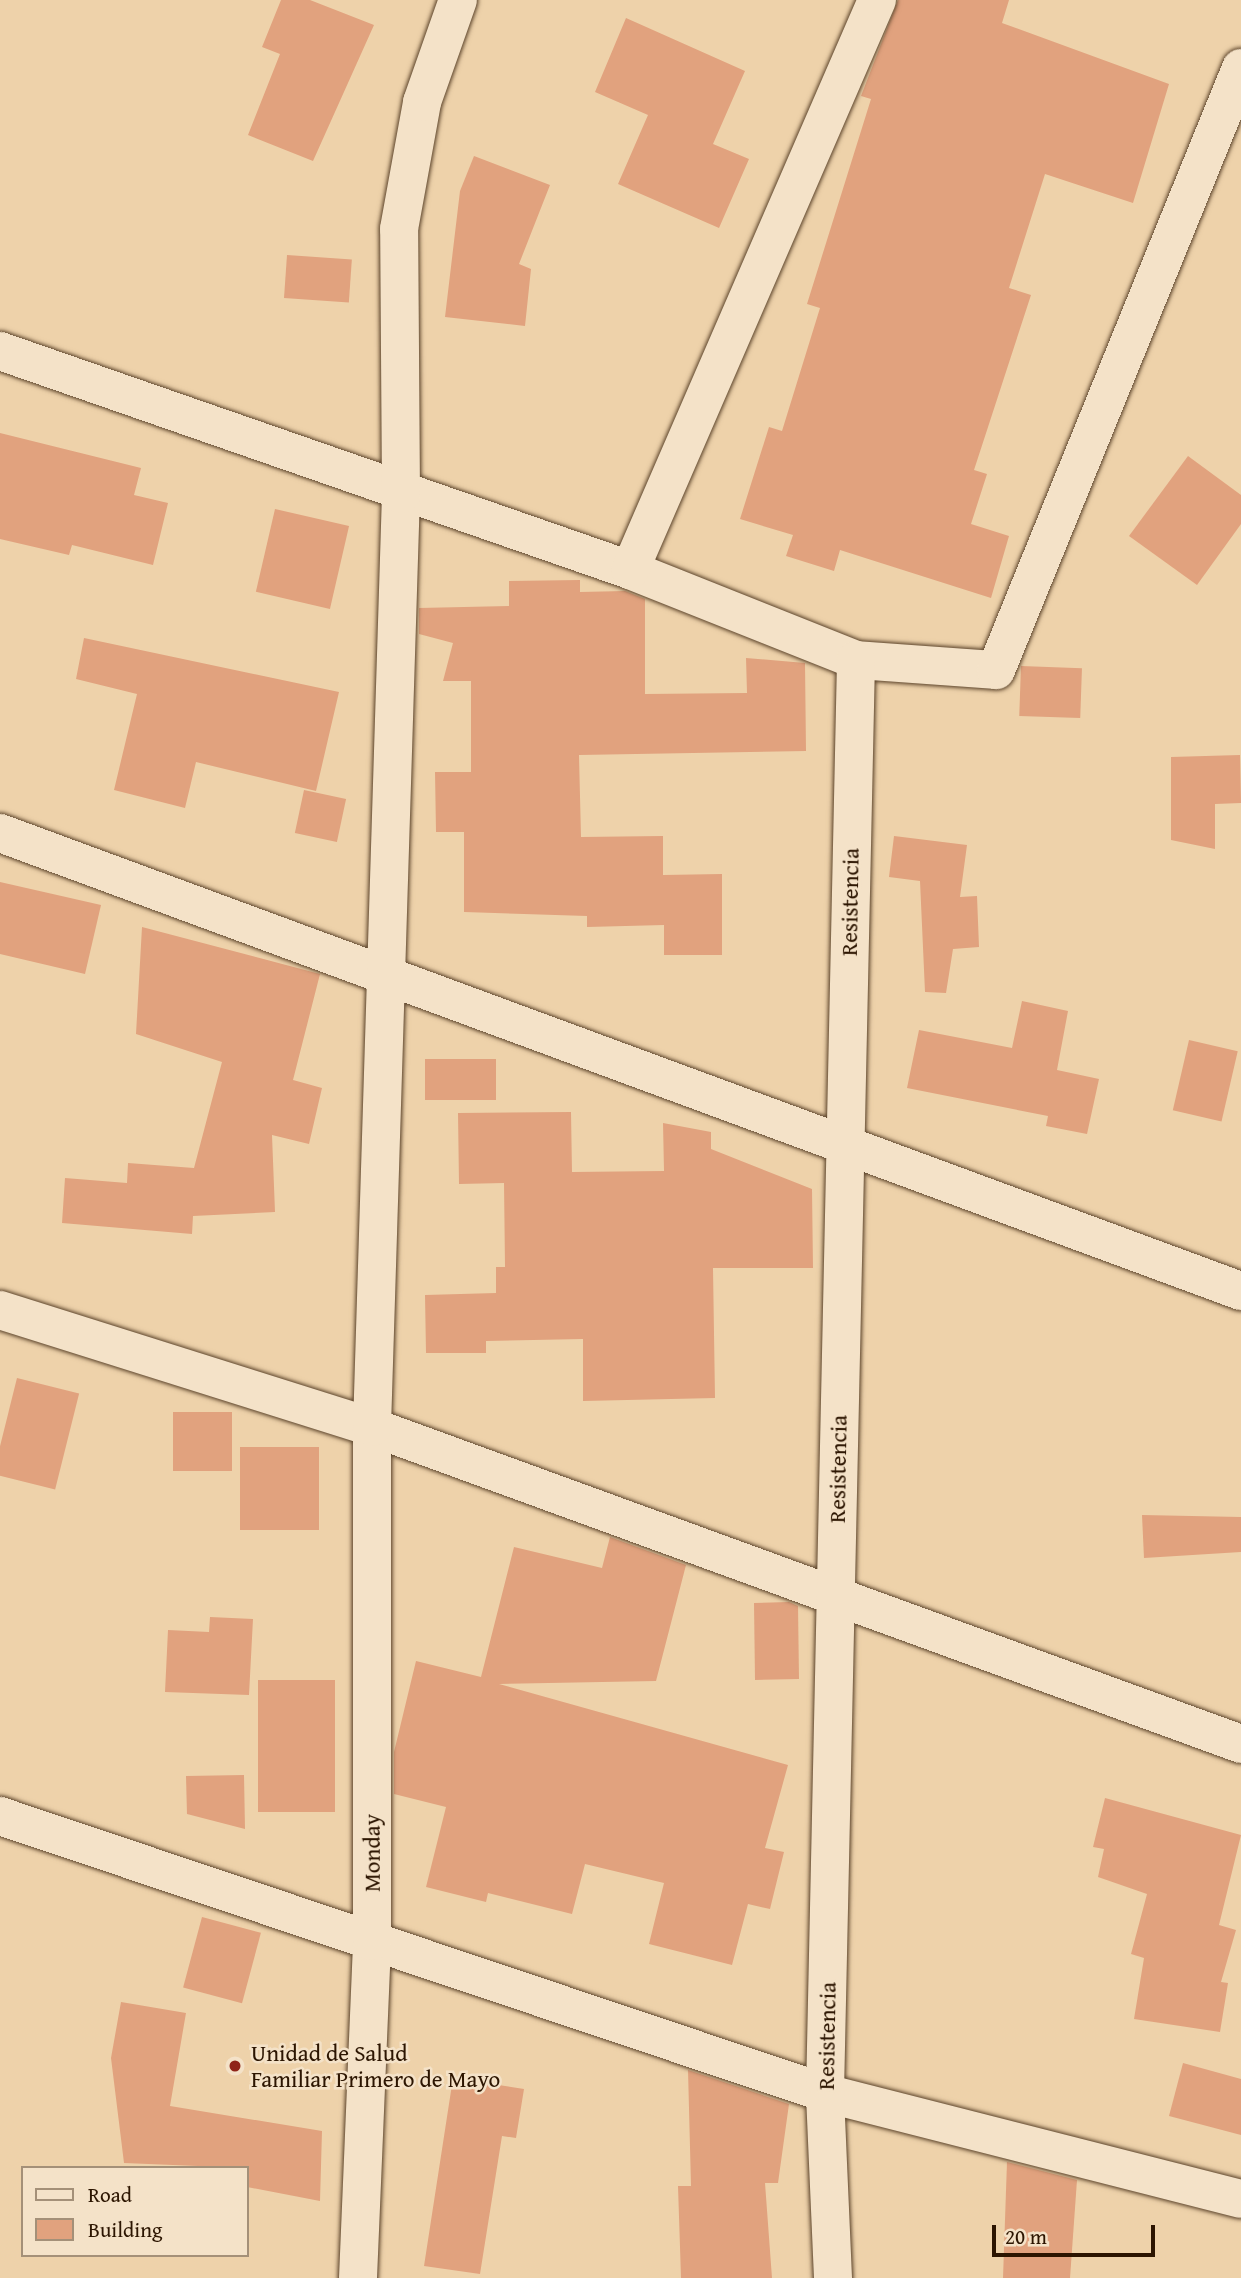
<!DOCTYPE html>
<html>
<head>
<meta charset="utf-8">
<style>
  body { margin:0 }
  #map { position:relative; width:1241px; height:2278px; overflow:hidden; background:#eed2aa; font-family:"Gentium Book Plus",serif }
  div>[style] { position:absolute }
  .building>* { inset:0; background:#e1a27e; transform-origin:0 0 }
  .roads { filter:drop-shadow(0 0 2px #5c442b) drop-shadow(0 0 2px #5c442b) }
  .street>* { height:38px; margin:-19px; padding:0 19px; transform-origin:19px; border-radius:19px; background:#f4e2c8 }
  .dots>* { width:19px; height:19px; translate:-50% -50%; box-sizing:border-box; border:4px solid #f4e2c8; border-radius:50% }
  span { translate:-50% -50%; white-space:nowrap; text-align:center; line-height:1.15; -webkit-text-stroke:5px #f4e2c8; paint-order:stroke }
  .street-label { font-size:23px; color:#2c1501 }
  .poi-label { font-size:23px; color:#2c1501 }
  .left { translate:0 -50%; text-align:left }
  .legend { position:absolute; left:21px; top:2166px; width:228px; height:91px; box-sizing:border-box; background:#f4e2c8; border:2px solid #a49078; margin:0; padding:9px 12px; list-style:none; font-size:21px; color:#2c1501 }
  .legend li { display:flex; align-items:center; gap:14px; height:35px }
  .legend b { width:35px; border:2px solid #a49078 }
  .scale { position:absolute; left:992px; top:2225px; width:163px; height:32px; box-sizing:border-box; border:4px solid #2c1501; border-top:0; padding-left:9px; font-size:21px; line-height:24px; white-space:nowrap; color:#2c1501; -webkit-text-stroke:5px #f4e2c8; paint-order:stroke }
</style>
</head>
<body>
<div id="map">
  <div class="building">
    <div style="clip-path:polygon(281px 0,310px 0,374px 25px,313px 161px,248px 135px,280px 54px,262px 47px)"></div>
    <div style="clip-path:polygon(898px 0,1009px 0,1002px 23px,1169px 84px,1133px 203px,1045px 174px,1009px 288px,1031px 295px,974px 470px,987px 474px,971px 524px,1009px 536px,991px 598px,840px 550px,834px 571px,786px 556px,793px 535px,740px 519px,769px 427px,782px 431px,820px 308px,807px 304px,871px 99px,861px 96px)"></div>
    <div style="clip-path:polygon(626px 18px,745px 71px,713px 144px,749px 159px,719px 228px,618px 184px,648px 115px,595px 92px)"></div>
    <div style="clip-path:polygon(474px 156px,550px 185px,519px 264px,531px 269px,525px 326px,445px 317px,460px 191px)"></div>
    <div style="left:287px;top:255px;width:65px;height:43px;rotate:4deg"></div>
    <div style="clip-path:polygon(0 433px,141px 468px,134px 495px,168px 503px,153px 565px,72px 545px,69px 555px,0 539px)"></div>
    <div style="clip-path:polygon(1188px 456px,1241px 495px,1241px 524px,1197px 585px,1129px 536px)"></div>
    <div style="left:275px;top:509px;width:76px;height:85px;rotate:13deg"></div>
    <div style="clip-path:polygon(580px 580px,580px 592px,625px 591px,645px 599px,645px 694px,747px 693px,746px 658px,805px 663px,806px 751px,579px 755px,581px 837px,663px 836px,663px 875px,722px 874px,722px 955px,664px 955px,664px 925px,587px 927px,587px 916px,464px 912px,464px 832px,436px 832px,435px 772px,471px 772px,471px 681px,443px 681px,453px 643px,419px 634px,419px 608px,509px 606px,509px 581px)"></div>
    <div style="clip-path:polygon(84px 638px,339px 692px,316px 791px,196px 762px,185px 808px,114px 790px,137px 694px,76px 679px)"></div>
    <div style="left:1021px;top:666px;width:61px;height:50px;rotate:2deg"></div>
    <div style="clip-path:polygon(1240px 755px,1241px 803px,1215px 804px,1215px 849px,1171px 840px,1171px 757px)"></div>
    <div style="left:304px;top:790px;width:43px;height:44px;rotate:12deg"></div>
    <div style="clip-path:polygon(894px 836px,967px 845px,960px 897px,977px 896px,979px 947px,953px 949px,946px 993px,925px 992px,920px 881px,889px 877px)"></div>
    <div style="clip-path:polygon(0 882px,101px 905px,85px 974px,0 954px)"></div>
    <div style="clip-path:polygon(142px 927px,320px 974px,293px 1080px,322px 1088px,309px 1144px,272px 1135px,275px 1212px,193px 1216px,192px 1234px,62px 1223px,65px 1178px,127px 1183px,128px 1163px,194px 1168px,222px 1062px,136px 1034px)"></div>
    <div style="clip-path:polygon(1022px 1001px,1068px 1011px,1057px 1070px,1099px 1079px,1087px 1134px,1046px 1126px,1048px 1116px,907px 1088px,919px 1030px,1012px 1048px)"></div>
    <div style="left:1189px;top:1040px;width:50px;height:72px;rotate:13deg"></div>
    <div style="left:496px;top:1059px;width:41px;height:71px;rotate:90deg"></div>
    <div style="clip-path:polygon(571px 1112px,572px 1172px,664px 1171px,663px 1123px,711px 1132px,711px 1149px,812px 1189px,813px 1268px,713px 1268px,715px 1398px,583px 1401px,583px 1339px,486px 1341px,486px 1353px,426px 1353px,425px 1295px,496px 1293px,496px 1267px,505px 1267px,504px 1183px,459px 1184px,458px 1113px)"></div>
    <div style="left:17px;top:1378px;width:64px;height:99px;rotate:14deg"></div>
    <div style="left:173px;top:1412px;width:59px;height:59px"></div>
    <div style="left:240px;top:1447px;width:79px;height:83px"></div>
    <div style="clip-path:polygon(1142px 1515px,1241px 1517px,1241px 1552px,1144px 1558px)"></div>
    <div style="clip-path:polygon(610px 1537px,686px 1565px,656px 1681px,499px 1684px,788px 1765px,765px 1848px,784px 1852px,770px 1909px,748px 1904px,732px 1965px,649px 1944px,664px 1883px,585px 1864px,572px 1914px,488px 1893px,486px 1902px,426px 1887px,446px 1807px,394px 1794px,394px 1752px,416px 1661px,481px 1677px,514px 1547px,602px 1568px)"></div>
    <div style="clip-path:polygon(789px 1602px,798px 1606px,799px 1679px,755px 1680px,754px 1603px)"></div>
    <div style="clip-path:polygon(210px 1617px,253px 1619px,249px 1695px,165px 1692px,168px 1630px,209px 1632px)"></div>
    <div style="left:258px;top:1680px;width:77px;height:132px"></div>
    <div style="clip-path:polygon(244px 1775px,245px 1829px,187px 1814px,186px 1776px)"></div>
    <div style="clip-path:polygon(1105px 1798px,1241px 1835px,1219px 1925px,1236px 1930px,1221px 1982px,1228px 1983px,1220px 2032px,1134px 2019px,1144px 1958px,1131px 1954px,1147px 1894px,1098px 1877px,1104px 1849px,1093px 1847px)"></div>
    <div style="left:202px;top:1917px;width:61px;height:73px;rotate:15deg"></div>
    <div style="clip-path:polygon(121px 2002px,186px 2013px,170px 2106px,322px 2131px,320px 2201px,247px 2187px,247px 2168px,124px 2163px,111px 2058px)"></div>
    <div style="clip-path:polygon(1183px 2063px,1241px 2079px,1241px 2135px,1169px 2116px)"></div>
    <div style="clip-path:polygon(688px 2070px,789px 2104px,778px 2183px,765px 2183px,772px 2278px,681px 2278px,678px 2186px,691px 2186px)"></div>
    <div style="clip-path:polygon(453px 2078px,524px 2089px,516px 2138px,502px 2136px,480px 2274px,424px 2266px)"></div>
    <div style="clip-path:polygon(1007px 2162px,1077px 2180px,1070px 2278px,1003px 2278px)"></div>
  </div>
  <div class="roads">
    <div class="street">
      <div style="left:0;top:351px;width:667px;rotate:19.17deg"></div>
      <div style="left:630px;top:570px;width:243px;rotate:21.7deg"></div>
      <div style="left:856px;top:660px;width:140px;rotate:4.1deg"></div>
      <div style="left:996px;top:670px;width:650px;rotate:-67.85deg"></div>
      <div style="left:630px;top:570px;width:621px;rotate:-66.57deg"></div>
      <div style="left:0;top:833px;width:1323px;rotate:20.26deg"></div>
      <div style="left:0;top:1310px;width:390px;rotate:17.5deg"></div>
      <div style="left:372px;top:1427px;width:925px;rotate:20.04deg"></div>
      <div style="left:0;top:1816px;width:870px;rotate:18.56deg"></div>
      <div style="left:825px;top:2093px;width:429px;rotate:14.3deg"></div>
      <div style="left:358px;top:2278px;width:337px;rotate:-87.6deg"></div>
      <div style="left:372px;top:1941px;width:514px;rotate:-90deg"></div>
      <div style="left:372px;top:1427px;width:933px;rotate:-88.22deg"></div>
      <div style="left:401px;top:494px;width:265px;rotate:-90.4deg"></div>
      <div style="left:399px;top:229px;width:129px;rotate:-79.7deg"></div>
      <div style="left:422px;top:102px;width:108px;rotate:-70.6deg"></div>
      <div style="left:833px;top:2278px;width:185px;rotate:-92.5deg"></div>
      <div style="left:825px;top:2093px;width:1433px;rotate:-88.76deg"></div>
    </div>
  </div>
  <div class="dots">
    <div style="left:235px;top:2066px;background:#8f2418"></div>
  </div>
  <div class="street-label">
    <span style="left:850px;top:902px;rotate:-89deg">Resistencia</span>
    <span style="left:838px;top:1469px;rotate:-89deg">Resistencia</span>
    <span style="left:372px;top:1853px;rotate:-90deg">Monday</span>
    <span style="left:827px;top:2036px;rotate:-89deg">Resistencia</span>
  </div>
  <div class="poi-label">
    <span class="left" style="left:251px;top:2066px">Unidad de Salud<br>Familiar Primero de Mayo</span>
  </div>
  <ul class="legend">
  <li><b style="height:9px;background:#f4e2c8"></b>Road</li>
  <li><b style="height:19px;background:#e1a27e"></b>Building</li>
  </ul>
  <div class="scale">20 m</div>
</div>
</body>
</html>
